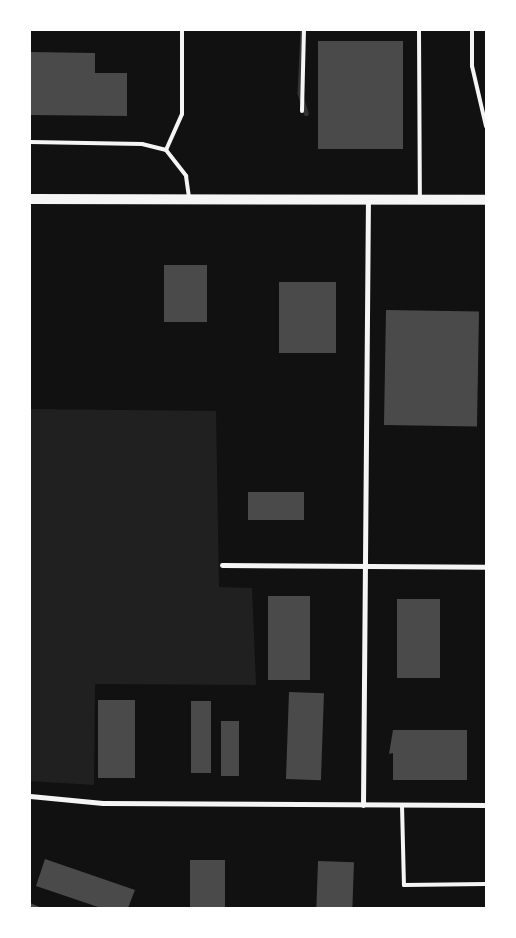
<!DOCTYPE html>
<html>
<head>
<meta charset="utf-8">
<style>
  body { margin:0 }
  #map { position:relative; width:516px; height:938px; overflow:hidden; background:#111; font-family:"Asap Condensed",sans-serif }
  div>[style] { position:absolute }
  .green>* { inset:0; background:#202020 }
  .stream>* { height:4.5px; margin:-2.25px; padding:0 2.25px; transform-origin:2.25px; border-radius:2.25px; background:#333 }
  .building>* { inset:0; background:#4a4a4a; transform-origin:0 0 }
  .service>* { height:4px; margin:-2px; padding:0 2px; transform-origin:2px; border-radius:2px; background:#f5f5f5 }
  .minor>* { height:5px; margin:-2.5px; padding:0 2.5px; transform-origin:2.5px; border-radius:2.5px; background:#f5f5f5 }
  .secondary>* { height:10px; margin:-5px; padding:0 5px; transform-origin:5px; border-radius:5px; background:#f5f5f5 }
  span { translate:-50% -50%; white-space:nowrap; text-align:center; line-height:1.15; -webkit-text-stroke:4px #fff; paint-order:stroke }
  .frame { position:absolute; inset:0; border:31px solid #fff; pointer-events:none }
</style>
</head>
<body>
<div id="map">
  <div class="green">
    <div style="clip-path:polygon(30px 409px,216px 411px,219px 587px,252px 588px,256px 685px,95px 684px,94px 785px,30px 781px)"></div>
  </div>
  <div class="stream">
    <div style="left:303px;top:30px;width:63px;rotate:92.7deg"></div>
    <div style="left:300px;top:93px;width:21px;rotate:73deg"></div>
  </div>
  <div class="building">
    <div style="left:318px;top:41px;width:85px;height:108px"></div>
    <div style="clip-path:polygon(30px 52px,95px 53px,95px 73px,127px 73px,127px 116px,30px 115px)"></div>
    <div style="left:164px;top:265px;width:43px;height:57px"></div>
    <div style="left:279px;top:282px;width:57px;height:71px"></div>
    <div style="left:386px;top:310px;width:93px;height:115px;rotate:1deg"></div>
    <div style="left:248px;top:492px;width:56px;height:28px"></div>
    <div style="left:268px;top:596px;width:42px;height:84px"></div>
    <div style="left:397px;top:599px;width:43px;height:79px"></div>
    <div style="left:289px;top:692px;width:35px;height:87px;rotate:2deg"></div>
    <div style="left:98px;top:700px;width:37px;height:78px"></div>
    <div style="left:191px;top:701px;width:20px;height:72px"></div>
    <div style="left:221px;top:721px;width:18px;height:55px"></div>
    <div style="clip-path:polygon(393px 730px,467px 730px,467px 780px,393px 780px,393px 753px,389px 754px)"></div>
    <div style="clip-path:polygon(45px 859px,135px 890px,128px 908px,101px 908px,36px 886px)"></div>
    <div style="left:190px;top:860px;width:35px;height:48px"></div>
    <div style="left:318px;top:861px;width:36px;height:47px;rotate:2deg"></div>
    <div style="clip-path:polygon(30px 903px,42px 908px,30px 908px)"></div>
  </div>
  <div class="service">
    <div style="left:419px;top:30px;width:168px;rotate:89.7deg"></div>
    <div style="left:472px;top:30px;width:36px;rotate:90deg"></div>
    <div style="left:472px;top:66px;width:62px;rotate:76.9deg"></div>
    <div style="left:302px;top:111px;width:81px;rotate:-88.6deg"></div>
    <div style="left:30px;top:142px;width:112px;rotate:1deg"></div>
    <div style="left:142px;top:144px;width:25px;rotate:14deg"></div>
    <div style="left:166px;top:150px;width:33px;rotate:52deg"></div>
    <div style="left:186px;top:176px;width:22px;rotate:82deg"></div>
    <div style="left:166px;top:150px;width:39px;rotate:-66deg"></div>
    <div style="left:182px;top:114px;width:84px;rotate:-90deg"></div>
    <div style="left:402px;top:805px;width:80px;rotate:88.6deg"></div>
    <div style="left:404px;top:885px;width:82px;rotate:-0.7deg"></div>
  </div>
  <div class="minor">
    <div style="left:222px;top:565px;width:264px;rotate:0.4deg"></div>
    <div style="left:30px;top:796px;width:73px;rotate:5.5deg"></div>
    <div style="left:103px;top:803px;width:383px;rotate:0.3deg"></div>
    <div style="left:363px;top:805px;width:605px;rotate:-89.53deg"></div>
  </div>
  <div class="secondary">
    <div style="left:30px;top:199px;width:456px;rotate:0.1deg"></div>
  </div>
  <div class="frame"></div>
</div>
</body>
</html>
